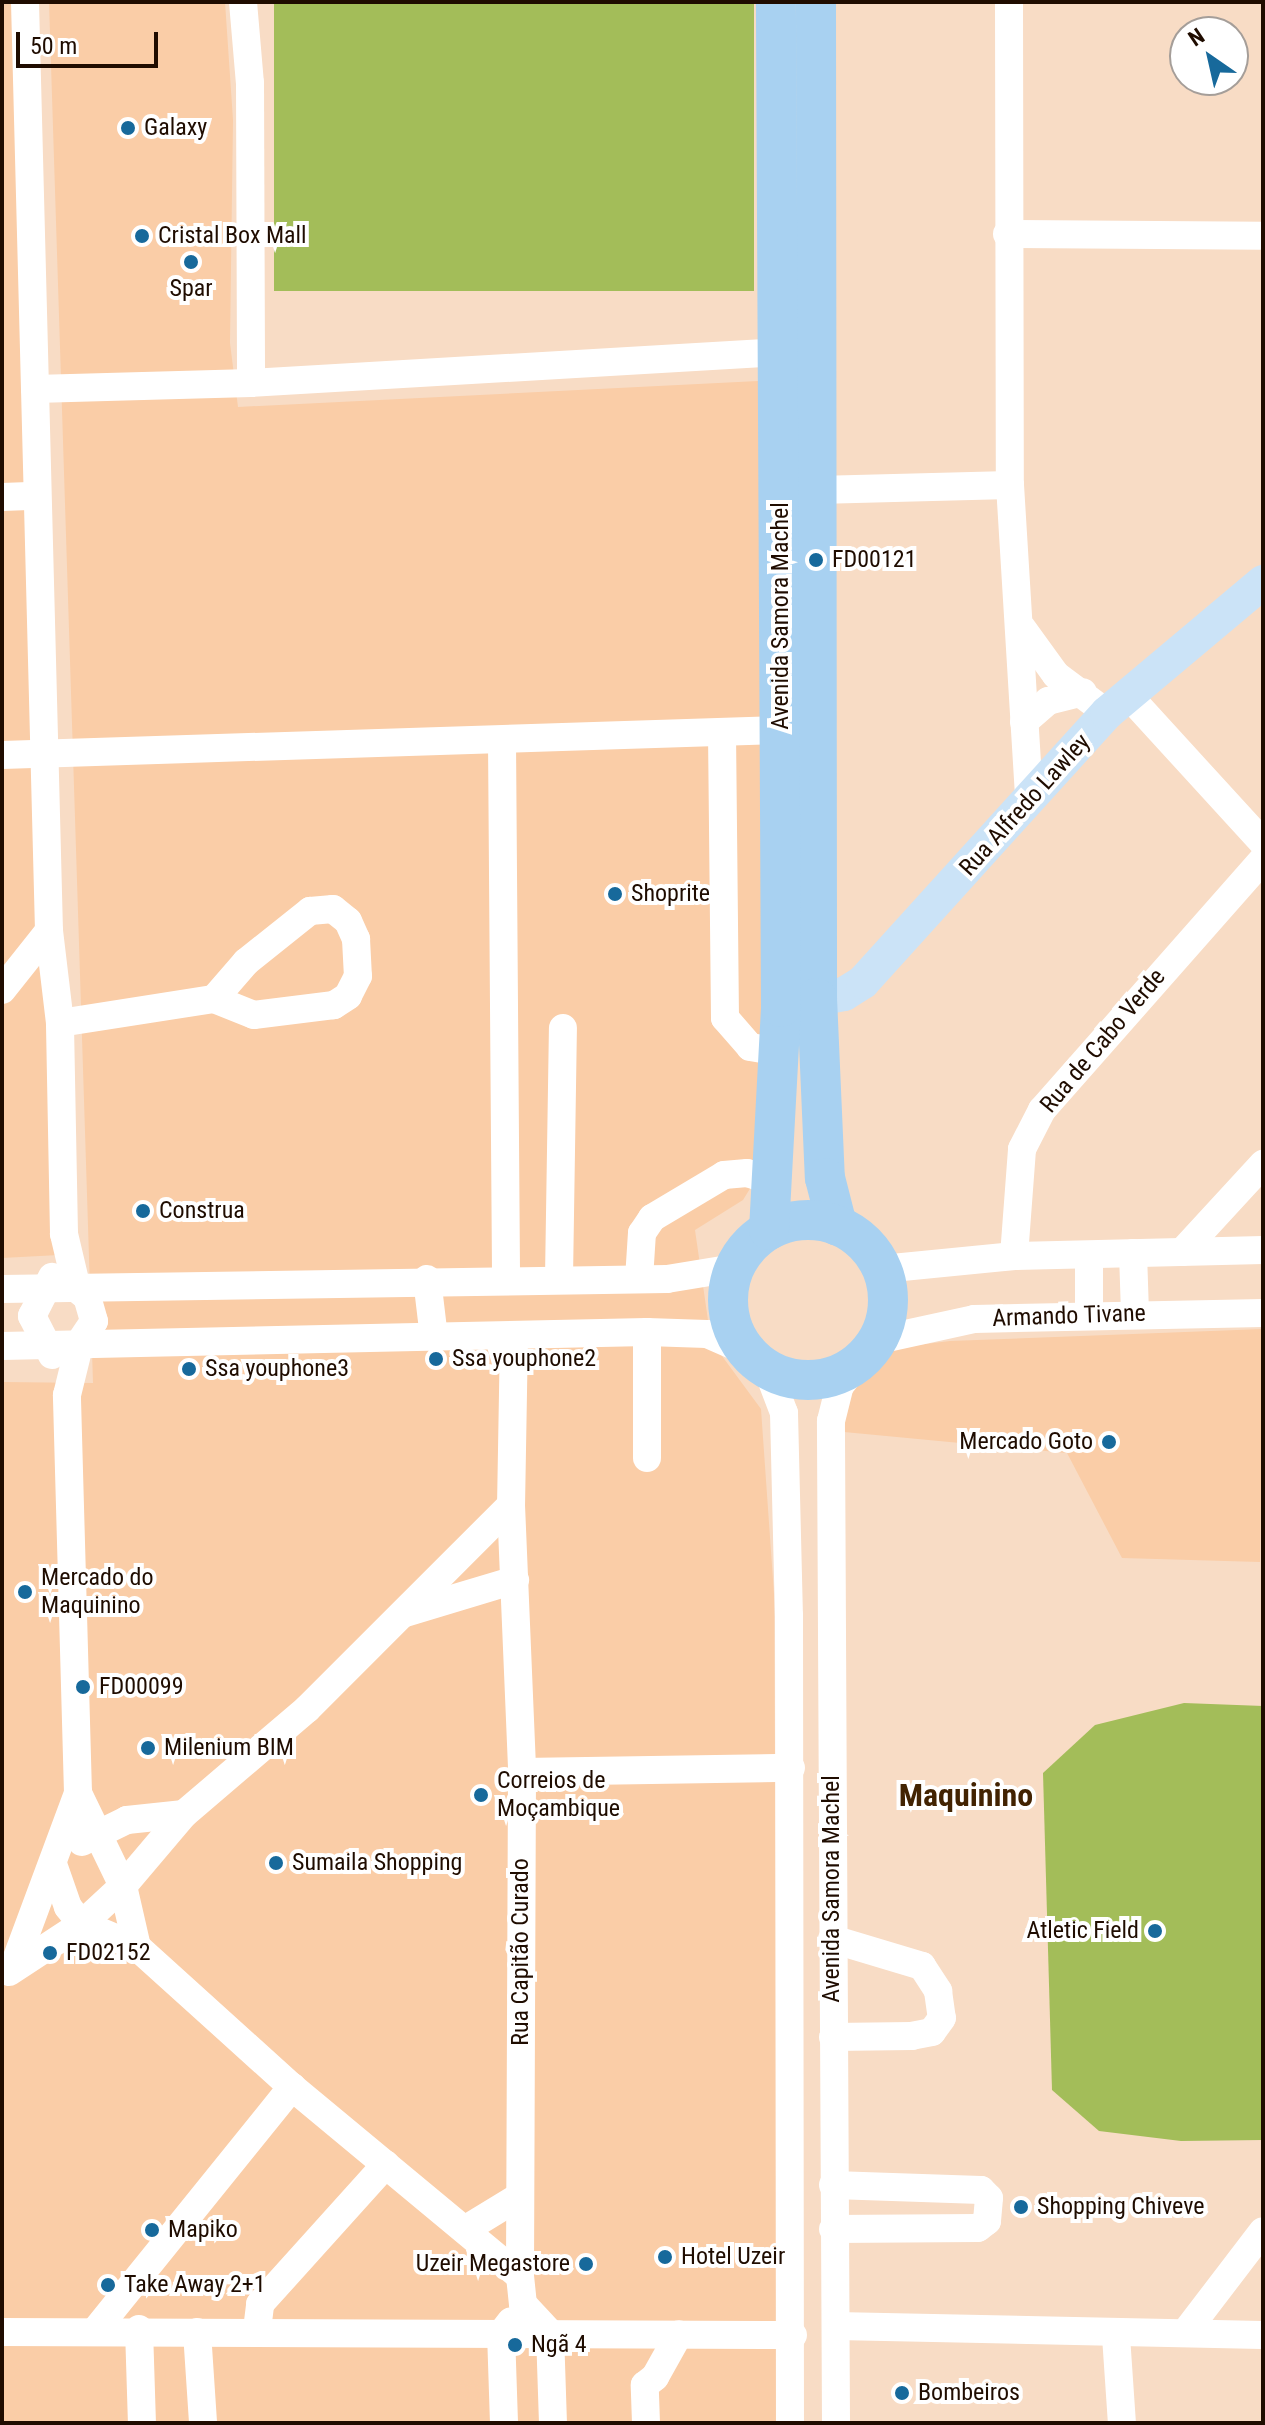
<!DOCTYPE html>
<html>
<head>
<meta charset="utf-8">
<style>
  body { margin:0 }
  #map { position:relative; width:1265px; height:2425px; overflow:hidden; background:#f8dcc5; font-family:"Roboto Condensed",sans-serif }
  div>[style] { position:absolute }
  .built>* { inset:0; background:#facda7 }
  .green>* { inset:0; background:#a3bd59; transform-origin:0 0 }
  .minor>* { height:28px; margin:-14px; padding:0 14px; transform-origin:14px; border-radius:14px; background:#fff }
  .major>* { height:34px; margin:-17px; padding:0 17px; transform-origin:17px; border-radius:17px; background:#cbe3f7 }
  .highway>* { height:40px; margin:-20px; padding:0 20px; transform-origin:20px; border-radius:20px; background:#a8d1f1 }
  .highway>.ring { margin:-20px; padding:0; box-sizing:content-box; background:none; border:40px solid #a8d1f1; border-radius:50% }
  .dots>* { width:22px; height:22px; translate:-50% -50%; box-sizing:border-box; border:4px solid #fff; border-radius:50% }
  span { translate:-50% -50%; white-space:nowrap; text-align:center; line-height:1.15; -webkit-text-stroke:8px #fff; paint-order:stroke }
  .poi-label { font-size:24px; color:#1f0c00 }
  .left { translate:0 -50%; text-align:left }
  .right { translate:-100% -50%; text-align:right }
  .street-label { font-size:24px; color:#1f0c00 }
  .district-label { font-size:32px; color:#422302; font-weight:700 }
  .frame { position:absolute; inset:0; border:4px solid #1f0c00; pointer-events:none }
  .north { position:absolute; left:1169px; top:16px; width:80px; height:80px; box-sizing:border-box; background:#fff; border:2px solid #a59e99; border-radius:50%; rotate:326deg; font-size:22px; font-weight:700; line-height:32px; text-align:center; color:#1f0c00 }
  .north::after { content:''; display:block; margin:auto; width:28px; height:36px; background:#17699b; clip-path:polygon(50% 0,100% 100%,50% 72%,0 100%) }
  .scale { position:absolute; left:16px; top:32px; width:142px; height:36px; box-sizing:border-box; border:4px solid #1f0c00; border-top:0; padding-left:10px; font-size:24px; line-height:28px; white-space:nowrap; color:#1f0c00; -webkit-text-stroke:6px #fff; paint-order:stroke }
</style>
</head>
<body>
<div id="map">
  <div class="built">
    <div style="clip-path:polygon(2px 2px,18px 2px,59px 1255px,2px 1258px)"></div>
    <div style="clip-path:polygon(49px 2px,225px 2px,233px 120px,230px 343px,238px 407px,758px 381px,772px 1153px,743px 1200px,695px 1230px,711px 1341px,761px 1409px,774px 1594px,779px 2423px,2px 2423px,2px 1382px,93px 1383px)"></div>
    <div style="clip-path:polygon(1263px 1329px,1260px 1562px,1122px 1558px,1067px 1453px,844px 1432px,844px 1403px,884px 1349px,950px 1341px)"></div>
  </div>
  <div class="green">
    <div style="left:274px;top:2px;width:480px;height:289px"></div>
    <div style="clip-path:polygon(1184px 1703px,1263px 1706px,1263px 2140px,1181px 2141px,1099px 2131px,1052px 2090px,1043px 1773px,1095px 1725px)"></div>
  </div>
  <div class="minor">
    <div style="left:243px;top:2px;width:81px;rotate:85.1deg"></div>
    <div style="left:250px;top:83px;width:300px;rotate:89.8deg"></div>
    <div style="left:1009px;top:2px;width:483px;rotate:89.9deg"></div>
    <div style="left:1010px;top:485px;width:316px;rotate:86.5deg"></div>
    <div style="left:1007px;top:234px;width:256px;rotate:0.4deg"></div>
    <div style="left:35px;top:389px;width:216px;rotate:-1.6deg"></div>
    <div style="left:251px;top:383px;width:530px;rotate:-3.35deg"></div>
    <div style="left:817px;top:490px;width:193px;rotate:-1.5deg"></div>
    <div style="left:2px;top:497px;width:34px;rotate:-2deg"></div>
    <div style="left:1022px;top:628px;width:58px;rotate:54.1deg"></div>
    <div style="left:1056px;top:675px;width:64px;rotate:36.7deg"></div>
    <div style="left:1127px;top:694px;width:202px;rotate:47.6deg"></div>
    <div style="left:1024px;top:722px;width:32px;rotate:-41deg"></div>
    <div style="left:1048px;top:701px;width:36px;rotate:-14deg"></div>
    <div style="left:722px;top:732px;width:286px;rotate:89.4deg"></div>
    <div style="left:725px;top:1018px;width:38px;rotate:49deg"></div>
    <div style="left:750px;top:1047px;width:31px;rotate:9deg"></div>
    <div style="left:502px;top:740px;width:538px;rotate:89.57deg"></div>
    <div style="left:2px;top:755px;width:780px;rotate:-1.84deg"></div>
    <div style="left:2px;top:990px;width:75px;rotate:-51.5deg"></div>
    <div style="left:60px;top:1023px;width:156px;rotate:-8.9deg"></div>
    <div style="left:214px;top:999px;width:49px;rotate:-49.1deg"></div>
    <div style="left:246px;top:962px;width:82px;rotate:-38.6deg"></div>
    <div style="left:310px;top:911px;width:23px;rotate:-5deg"></div>
    <div style="left:333px;top:909px;width:19px;rotate:39deg"></div>
    <div style="left:348px;top:921px;width:20px;rotate:66deg"></div>
    <div style="left:356px;top:939px;width:37px;rotate:87deg"></div>
    <div style="left:358px;top:976px;width:22px;rotate:117deg"></div>
    <div style="left:348px;top:996px;width:17px;rotate:147deg"></div>
    <div style="left:334px;top:1005px;width:81px;rotate:172.9deg"></div>
    <div style="left:254px;top:1015px;width:43px;rotate:-158.2deg"></div>
    <div style="left:1182px;top:1252px;width:120px;rotate:-47.4deg"></div>
    <div style="left:1133px;top:1253px;width:61px;rotate:88.1deg"></div>
    <div style="left:1089px;top:1255px;width:60px;rotate:90deg"></div>
    <div style="left:1014px;top:1256px;width:107px;rotate:-85.7deg"></div>
    <div style="left:1022px;top:1149px;width:44px;rotate:-62.9deg"></div>
    <div style="left:1042px;top:1110px;width:334px;rotate:-48.6deg"></div>
    <div style="left:882px;top:1269px;width:133px;rotate:-5.6deg"></div>
    <div style="left:1014px;top:1256px;width:249px;rotate:-1.4deg"></div>
    <div style="left:559px;top:1278px;width:250px;rotate:-89.1deg"></div>
    <div style="left:427px;top:1279px;width:59px;rotate:83.2deg"></div>
    <div style="left:639px;top:1279px;width:46px;rotate:-86.3deg"></div>
    <div style="left:642px;top:1233px;width:18px;rotate:-56deg"></div>
    <div style="left:652px;top:1218px;width:84px;rotate:-30.8deg"></div>
    <div style="left:724px;top:1175px;width:23px;rotate:-5deg"></div>
    <div style="left:747px;top:1173px;width:28px;rotate:18deg"></div>
    <div style="left:2px;top:1289px;width:665px;rotate:-0.86deg"></div>
    <div style="left:667px;top:1279px;width:68px;rotate:-9.3deg"></div>
    <div style="left:647px;top:1332px;width:126px;rotate:90deg"></div>
    <div style="left:514px;top:1335px;width:170px;rotate:91deg"></div>
    <div style="left:511px;top:1505px;width:267px;rotate:87.6deg"></div>
    <div style="left:522px;top:1772px;width:504px;rotate:90.23deg"></div>
    <div style="left:520px;top:2276px;width:28px;rotate:84deg"></div>
    <div style="left:523px;top:2304px;width:40px;rotate:47deg"></div>
    <div style="left:550px;top:2333px;width:90px;rotate:88.1deg"></div>
    <div style="left:878px;top:1340px;width:98px;rotate:-12.3deg"></div>
    <div style="left:974px;top:1319px;width:289px;rotate:-1.2deg"></div>
    <div style="left:2px;top:1346px;width:645px;rotate:-1.24deg"></div>
    <div style="left:647px;top:1332px;width:60px;rotate:1.9deg"></div>
    <div style="left:707px;top:1334px;width:43px;rotate:23.6deg"></div>
    <div style="left:52px;top:1355px;width:44px;rotate:-117.1deg"></div>
    <div style="left:32px;top:1316px;width:44px;rotate:-62.9deg"></div>
    <div style="left:768px;top:1371px;width:45px;rotate:69.1deg"></div>
    <div style="left:784px;top:1413px;width:203px;rotate:88.6deg"></div>
    <div style="left:789px;top:1616px;width:807px;rotate:89.93deg"></div>
    <div style="left:405px;top:1613px;width:115px;rotate:-16.7deg"></div>
    <div style="left:522px;top:1772px;width:269px;rotate:-0.9deg"></div>
    <div style="left:78px;top:1793px;width:103px;rotate:64.2deg"></div>
    <div style="left:123px;top:1886px;width:63px;rotate:77.1deg"></div>
    <div style="left:82px;top:1842px;width:50px;rotate:-26.1deg"></div>
    <div style="left:127px;top:1820px;width:57px;rotate:-6deg"></div>
    <div style="left:54px;top:1867px;width:42px;rotate:70.7deg"></div>
    <div style="left:68px;top:1907px;width:22px;rotate:51deg"></div>
    <div style="left:82px;top:1924px;width:60px;rotate:22.7deg"></div>
    <div style="left:137px;top:1947px;width:209px;rotate:42.1deg"></div>
    <div style="left:292px;top:2087px;width:296px;rotate:39.7deg"></div>
    <div style="left:832px;top:1939px;width:94px;rotate:16.7deg"></div>
    <div style="left:922px;top:1966px;width:30px;rotate:57deg"></div>
    <div style="left:938px;top:1991px;width:27px;rotate:82deg"></div>
    <div style="left:942px;top:2018px;width:17px;rotate:126deg"></div>
    <div style="left:932px;top:2032px;width:20px;rotate:169deg"></div>
    <div style="left:912px;top:2036px;width:79px;rotate:179.3deg"></div>
    <div style="left:13px;top:1968px;width:187px;rotate:-69.6deg"></div>
    <div style="left:78px;top:1793px;width:398px;rotate:-91.6deg"></div>
    <div style="left:67px;top:1395px;width:55px;rotate:-76.2deg"></div>
    <div style="left:80px;top:1342px;width:25px;rotate:-56deg"></div>
    <div style="left:94px;top:1321px;width:25px;rotate:-106deg"></div>
    <div style="left:87px;top:1297px;width:13px;rotate:-141deg"></div>
    <div style="left:77px;top:1289px;width:57px;rotate:-103.3deg"></div>
    <div style="left:64px;top:1234px;width:211px;rotate:-91.1deg"></div>
    <div style="left:60px;top:1023px;width:93px;rotate:-96.8deg"></div>
    <div style="left:49px;top:931px;width:929px;rotate:-91.48deg"></div>
    <div style="left:9px;top:1972px;width:87px;rotate:-33.3deg"></div>
    <div style="left:82px;top:1924px;width:56px;rotate:-42.8deg"></div>
    <div style="left:123px;top:1886px;width:94px;rotate:-49.7deg"></div>
    <div style="left:184px;top:1814px;width:162px;rotate:-40.5deg"></div>
    <div style="left:307px;top:1709px;width:288px;rotate:-45deg"></div>
    <div style="left:833px;top:2185px;width:148px;rotate:1.9deg"></div>
    <div style="left:981px;top:2190px;width:11px;rotate:45deg"></div>
    <div style="left:989px;top:2198px;width:23px;rotate:95deg"></div>
    <div style="left:987px;top:2221px;width:11px;rotate:142deg"></div>
    <div style="left:978px;top:2228px;width:145px;rotate:179.6deg"></div>
    <div style="left:466px;top:2229px;width:63px;rotate:-31.4deg"></div>
    <div style="left:836px;top:2326px;width:426px;rotate:1.2deg"></div>
    <div style="left:139px;top:2329px;width:94px;rotate:88.2deg"></div>
    <div style="left:1188px;top:2329px;width:123px;rotate:-52.6deg"></div>
    <div style="left:257px;top:2330px;width:26px;rotate:-83deg"></div>
    <div style="left:260px;top:2304px;width:188px;rotate:-48deg"></div>
    <div style="left:95px;top:2331px;width:314px;rotate:-51.1deg"></div>
    <div style="left:2px;top:2332px;width:791px;rotate:0.22deg"></div>
    <div style="left:197px;top:2332px;width:91px;rotate:86.2deg"></div>
    <div style="left:1116px;top:2336px;width:87px;rotate:86.1deg"></div>
    <div style="left:504px;top:2423px;width:89px;rotate:-91.9deg"></div>
    <div style="left:501px;top:2334px;width:16px;rotate:-52deg"></div>
    <div style="left:646px;top:2423px;width:38px;rotate:-92deg"></div>
    <div style="left:645px;top:2385px;width:13px;rotate:-39deg"></div>
    <div style="left:655px;top:2377px;width:49px;rotate:-60.8deg"></div>
    <div style="left:836px;top:2423px;width:1002px;rotate:-90.29deg"></div>
    <div style="left:831px;top:1421px;width:36px;rotate:-76deg"></div>
    <div style="left:840px;top:1386px;width:31px;rotate:-52deg"></div>
  </div>
  <div class="major">
    <div style="left:791px;top:1004px;width:54px;rotate:-10.7deg"></div>
    <div style="left:844px;top:994px;width:22px;rotate:-32deg"></div>
    <div style="left:863px;top:982px;width:363px;rotate:-47.8deg"></div>
    <div style="left:1107px;top:713px;width:204px;rotate:-40deg"></div>
  </div>
  <div class="highway">
    <div style="left:816px;top:2px;width:996px;rotate:89.94deg"></div>
    <div style="left:817px;top:998px;width:180px;rotate:87.5deg"></div>
    <div style="left:825px;top:1178px;width:49px;rotate:75.7deg"></div>
    <div class="ring" style="left:728px;top:1220px;width:120px;height:120px"></div>
    <div style="left:769px;top:1230px;width:223px;rotate:-86.9deg"></div>
    <div style="left:781px;top:1007px;width:1005px;rotate:-90.29deg"></div>
  </div>
  <div class="dots">
    <div style="left:128px;top:128px;background:#17699b"></div>
    <div style="left:142px;top:236px;background:#17699b"></div>
    <div style="left:191px;top:262px;background:#17699b"></div>
    <div style="left:816px;top:560px;background:#17699b"></div>
    <div style="left:615px;top:894px;background:#17699b"></div>
    <div style="left:143px;top:1211px;background:#17699b"></div>
    <div style="left:436px;top:1359px;background:#17699b"></div>
    <div style="left:189px;top:1369px;background:#17699b"></div>
    <div style="left:1109px;top:1442px;background:#17699b"></div>
    <div style="left:25px;top:1592px;background:#17699b"></div>
    <div style="left:83px;top:1687px;background:#17699b"></div>
    <div style="left:148px;top:1748px;background:#17699b"></div>
    <div style="left:481px;top:1795px;background:#17699b"></div>
    <div style="left:276px;top:1863px;background:#17699b"></div>
    <div style="left:1155px;top:1931px;background:#17699b"></div>
    <div style="left:50px;top:1953px;background:#17699b"></div>
    <div style="left:1021px;top:2207px;background:#17699b"></div>
    <div style="left:152px;top:2230px;background:#17699b"></div>
    <div style="left:665px;top:2257px;background:#17699b"></div>
    <div style="left:586px;top:2264px;background:#17699b"></div>
    <div style="left:108px;top:2285px;background:#17699b"></div>
    <div style="left:515px;top:2345px;background:#17699b"></div>
    <div style="left:902px;top:2393px;background:#17699b"></div>
  </div>
  <div class="poi-label">
    <span class="left" style="left:144px;top:128px">Galaxy</span>
    <span class="left" style="left:158px;top:236px">Cristal Box Mall</span>
    <span style="left:191px;top:289px">Spar</span>
    <span class="left" style="left:832px;top:560px">FD00121</span>
    <span class="left" style="left:631px;top:894px">Shoprite</span>
    <span class="left" style="left:159px;top:1211px">Construa</span>
    <span class="left" style="left:452px;top:1359px">Ssa youphone2</span>
    <span class="left" style="left:205px;top:1369px">Ssa youphone3</span>
    <span class="right" style="left:1093px;top:1442px">Mercado Goto</span>
    <span class="left" style="left:41px;top:1592px">Mercado do<br>Maquinino</span>
    <span class="left" style="left:99px;top:1687px">FD00099</span>
    <span class="left" style="left:164px;top:1748px">Milenium BIM</span>
    <span class="left" style="left:497px;top:1795px">Correios de<br>Moçambique</span>
    <span class="left" style="left:292px;top:1863px">Sumaila Shopping</span>
    <span class="right" style="left:1139px;top:1931px">Atletic Field</span>
    <span class="left" style="left:66px;top:1953px">FD02152</span>
    <span class="left" style="left:1037px;top:2207px">Shopping Chiveve</span>
    <span class="left" style="left:168px;top:2230px">Mapiko</span>
    <span class="left" style="left:681px;top:2257px">Hotel Uzeir</span>
    <span class="right" style="left:570px;top:2264px">Uzeir Megastore</span>
    <span class="left" style="left:124px;top:2285px">Take Away 2+1</span>
    <span class="left" style="left:531px;top:2345px">Ngã 4</span>
    <span class="left" style="left:918px;top:2393px">Bombeiros</span>
  </div>
  <div class="street-label">
    <span style="left:781px;top:616px;rotate:-90deg">Avenida Samora Machel</span>
    <span style="left:1025px;top:805px;rotate:-48deg">Rua Alfredo Lawley</span>
    <span style="left:1103px;top:1041px;rotate:-50deg">Rua de Cabo Verde</span>
    <span style="left:1069px;top:1316px;rotate:-2deg">Armando Tivane</span>
    <span style="left:832px;top:1889px;rotate:-90deg">Avenida Samora Machel</span>
    <span style="left:521px;top:1952px;rotate:-90deg">Rua Capitão Curado</span>
  </div>
  <div class="district-label">
    <span style="left:966px;top:1795px">Maquinino</span>
  </div>
  <div class="frame"></div>
  <div class="north">N</div>
  <div class="scale">50 m</div>
</div>
</body>
</html>
